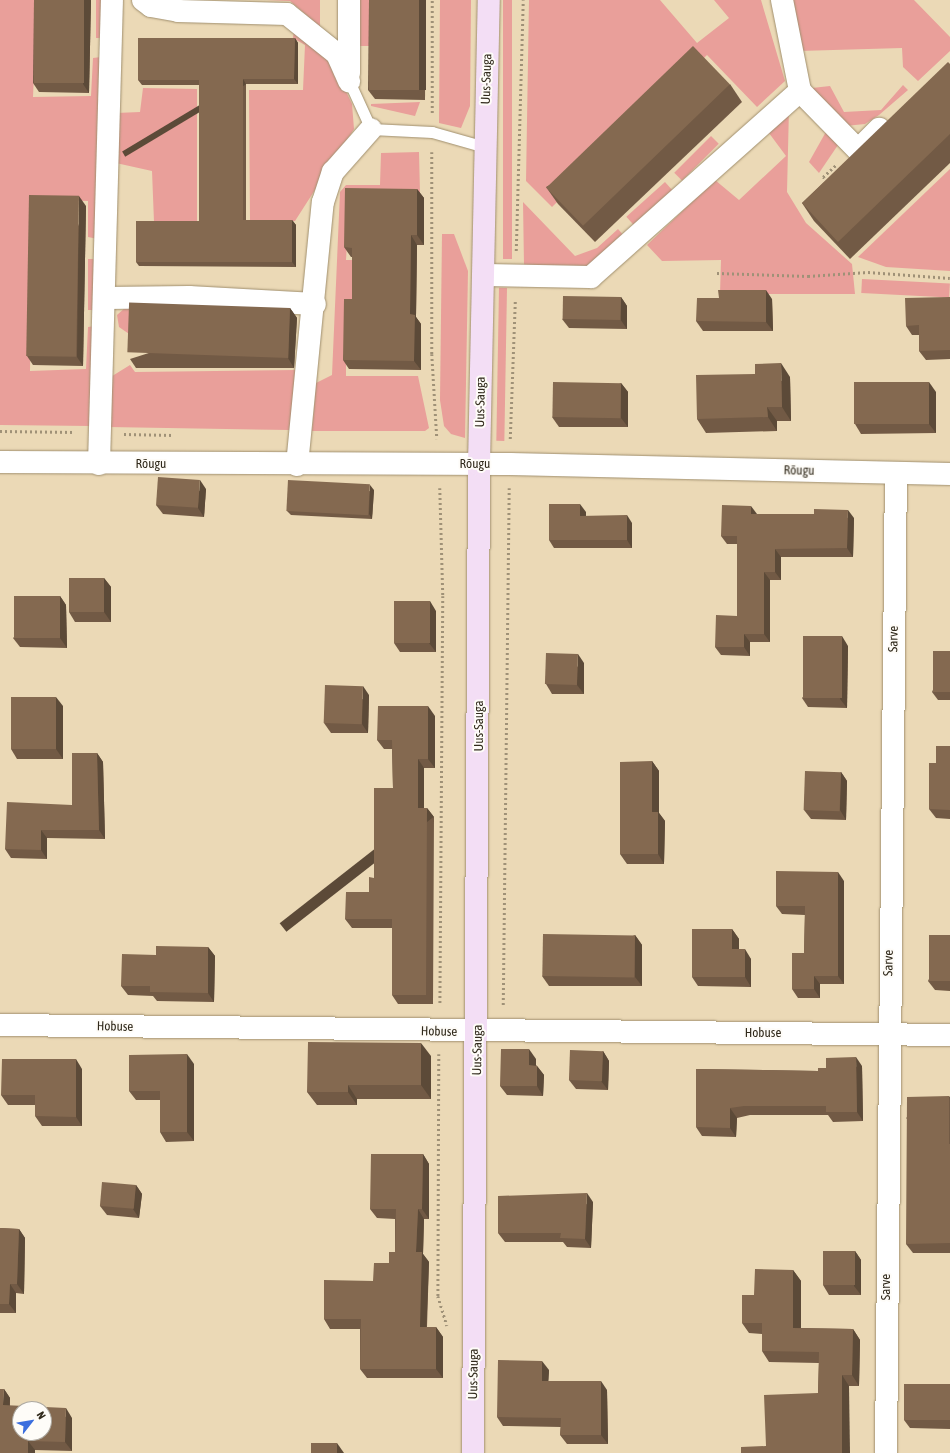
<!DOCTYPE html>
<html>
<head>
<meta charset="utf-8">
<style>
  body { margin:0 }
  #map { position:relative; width:950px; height:1453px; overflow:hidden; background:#ebd9b6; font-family:"Asap Condensed",sans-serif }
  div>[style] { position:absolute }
  .green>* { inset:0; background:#e99f9a; transform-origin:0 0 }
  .path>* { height:2.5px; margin-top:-1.25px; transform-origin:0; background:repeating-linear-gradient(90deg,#9f9177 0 2px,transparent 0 5px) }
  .roads { filter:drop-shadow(0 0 1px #a08f6e) drop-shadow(0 0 1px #a08f6e) }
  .lane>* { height:11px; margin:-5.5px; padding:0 5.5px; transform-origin:5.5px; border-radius:5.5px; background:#fff }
  .street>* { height:22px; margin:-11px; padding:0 11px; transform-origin:11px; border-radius:11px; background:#fff }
  .secondary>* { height:22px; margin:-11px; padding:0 11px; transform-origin:11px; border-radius:11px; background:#f3def5 }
  .wall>* { inset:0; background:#725a45 }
  .shaded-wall>* { inset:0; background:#5c4a38; transform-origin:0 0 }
  .building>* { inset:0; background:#846950; transform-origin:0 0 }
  span { translate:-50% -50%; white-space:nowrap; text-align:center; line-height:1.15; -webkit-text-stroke:4px #fefcf8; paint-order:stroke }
  .street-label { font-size:13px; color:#312a1c }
  .north { position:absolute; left:12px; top:1401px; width:40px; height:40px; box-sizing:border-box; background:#fefcf8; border:1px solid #aca8a0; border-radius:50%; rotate:59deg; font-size:11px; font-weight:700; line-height:16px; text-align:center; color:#312a1c }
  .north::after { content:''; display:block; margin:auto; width:14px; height:18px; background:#3b6ede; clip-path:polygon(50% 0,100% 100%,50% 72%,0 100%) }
</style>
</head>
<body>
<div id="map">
  <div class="green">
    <div style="clip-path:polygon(0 0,37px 0,33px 97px,91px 96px,93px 58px,101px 57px,98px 239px,88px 237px,88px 201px,33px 199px,30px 371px,86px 369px,88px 327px,95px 326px,91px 426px,0 425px)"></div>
    <div style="left:96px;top:0;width:8px;height:38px"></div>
    <div style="clip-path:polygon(266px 0,320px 0,320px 27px,290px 1px)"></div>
    <div style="left:357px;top:0;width:14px;height:46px"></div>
    <div style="clip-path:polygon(440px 0,471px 0,470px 106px,461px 128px,439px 123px)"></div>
    <div style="left:503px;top:0;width:9px;height:259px"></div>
    <div style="clip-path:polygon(529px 0,660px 0,697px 43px,729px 18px,714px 0,761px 0,785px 81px,757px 107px,707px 55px,552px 207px,526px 181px)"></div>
    <div style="clip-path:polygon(793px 0,914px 0,950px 37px,950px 51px,918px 81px,903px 67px,902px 48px,799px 51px)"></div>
    <div style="clip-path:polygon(294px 30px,327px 52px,352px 104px,354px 129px,295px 221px,250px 221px,249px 90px,303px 90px,305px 45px,293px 38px)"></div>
    <div style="clip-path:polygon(903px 85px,908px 90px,879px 115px,865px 124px,845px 126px,812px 88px,830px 86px,844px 112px,881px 110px)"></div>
    <div style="clip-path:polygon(143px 88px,197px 89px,197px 222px,154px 222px,152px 171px,116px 163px,116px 113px,140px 112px)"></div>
    <div style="clip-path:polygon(420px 102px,415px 116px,371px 106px,371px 104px)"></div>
    <div style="clip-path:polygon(789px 108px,787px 192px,806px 223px,852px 264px,855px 294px,720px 294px,721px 260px,662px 261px,647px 245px,715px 180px,739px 200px,786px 156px,766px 129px)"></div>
    <div style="clip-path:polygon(827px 130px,840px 142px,819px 173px,809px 162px)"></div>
    <div style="left:711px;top:136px;width:11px;height:52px;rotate:45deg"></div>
    <div style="clip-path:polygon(419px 152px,420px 193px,350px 194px,346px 260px,352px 260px,353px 304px,346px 307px,346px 376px,418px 376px,429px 428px,425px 431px,312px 431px,316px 383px,332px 375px,340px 192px,346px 185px,380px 185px,381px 153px)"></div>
    <div style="clip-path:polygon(950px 169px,950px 271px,886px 267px,858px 257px)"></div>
    <div style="left:665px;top:182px;width:12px;height:52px;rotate:48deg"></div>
    <div style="clip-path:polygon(523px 202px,575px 256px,597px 248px,618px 229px,625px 237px,586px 268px,524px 265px)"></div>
    <div style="clip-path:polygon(442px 234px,454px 234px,468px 271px,465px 438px,451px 434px,444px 426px,440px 400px)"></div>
    <div style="left:88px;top:259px;width:9px;height:51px"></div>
    <div style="left:862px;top:279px;width:88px;height:14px;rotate:3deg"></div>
    <div style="left:507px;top:288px;width:153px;height:8px;rotate:91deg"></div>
    <div style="clip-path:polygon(179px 304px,177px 314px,132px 336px,119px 327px,117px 315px,126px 307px)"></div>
    <div style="clip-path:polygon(130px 365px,135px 372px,296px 370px,290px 430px,108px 427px,109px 378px)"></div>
  </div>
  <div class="path">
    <div style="left:432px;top:113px;width:113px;rotate:-90deg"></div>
    <div style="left:432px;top:152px;width:202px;rotate:90deg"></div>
    <div style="left:432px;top:354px;width:85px;rotate:86.6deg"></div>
    <div style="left:827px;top:182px;width:6px;rotate:-129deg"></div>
    <div style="left:823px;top:177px;width:19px;rotate:-43deg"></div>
    <div style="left:516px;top:251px;width:251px;rotate:-88.4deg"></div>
    <div style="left:717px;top:273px;width:91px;rotate:1.9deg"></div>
    <div style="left:808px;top:276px;width:60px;rotate:-3.8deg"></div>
    <div style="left:868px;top:272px;width:82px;rotate:4.2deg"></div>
    <div style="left:0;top:431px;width:75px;rotate:0.8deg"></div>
    <div style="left:124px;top:434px;width:49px;rotate:1.2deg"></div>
    <div style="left:510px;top:439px;width:139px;rotate:-87.9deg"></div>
    <div style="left:440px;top:488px;width:108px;rotate:88.4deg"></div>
    <div style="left:443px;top:596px;width:409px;rotate:90.4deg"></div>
    <div style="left:503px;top:1005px;width:517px;rotate:-89.34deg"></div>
    <div style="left:439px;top:1054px;width:242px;rotate:90.2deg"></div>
    <div style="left:438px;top:1296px;width:31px;rotate:73deg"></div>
  </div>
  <div class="roads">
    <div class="lane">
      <div style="left:349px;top:81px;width:53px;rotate:65.4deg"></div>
      <div style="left:371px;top:129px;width:61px;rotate:2.8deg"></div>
      <div style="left:432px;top:132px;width:55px;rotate:15.8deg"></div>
    </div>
    <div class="street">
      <div style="left:143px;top:0;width:10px;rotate:37deg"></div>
      <div style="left:151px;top:6px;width:27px;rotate:10deg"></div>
      <div style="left:178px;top:11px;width:109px;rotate:1.6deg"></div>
      <div style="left:287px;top:14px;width:64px;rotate:38.7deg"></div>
      <div style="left:337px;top:54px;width:30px;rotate:66deg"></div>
      <div style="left:782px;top:0;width:93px;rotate:78.8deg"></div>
      <div style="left:800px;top:91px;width:83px;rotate:45.5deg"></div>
      <div style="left:858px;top:150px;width:30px;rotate:-45deg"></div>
      <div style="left:349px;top:73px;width:73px;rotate:-90deg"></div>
      <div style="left:484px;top:275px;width:107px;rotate:1.1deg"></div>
      <div style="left:591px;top:277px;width:280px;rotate:-41.7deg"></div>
      <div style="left:106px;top:298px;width:83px;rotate:-0.7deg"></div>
      <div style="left:189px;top:297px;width:126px;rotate:3.2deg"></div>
      <div style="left:0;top:462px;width:510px;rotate:0.22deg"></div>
      <div style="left:510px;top:464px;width:440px;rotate:1.3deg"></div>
      <div style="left:99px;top:464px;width:464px;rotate:-88.4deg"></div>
      <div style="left:297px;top:465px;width:264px;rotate:-84.4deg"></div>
      <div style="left:323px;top:202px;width:32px;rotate:-72deg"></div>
      <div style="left:333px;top:172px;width:57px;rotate:-48.5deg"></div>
      <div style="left:0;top:1025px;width:950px;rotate:0.6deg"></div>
      <div style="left:886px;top:1453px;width:980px;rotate:-89.42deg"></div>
    </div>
    <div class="secondary">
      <div style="left:473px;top:1453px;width:988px;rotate:-89.65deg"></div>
      <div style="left:479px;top:465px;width:465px;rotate:-88.8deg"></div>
    </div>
  </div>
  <div class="wall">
    <div style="clip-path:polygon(34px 0,91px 0,89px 93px,39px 92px,33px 83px)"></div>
    <div style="clip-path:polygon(369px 0,426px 0,425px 100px,375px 99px,368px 90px)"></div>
    <div style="clip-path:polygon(295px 38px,298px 43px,298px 84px,246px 84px,246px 220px,292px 220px,296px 225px,296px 267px,139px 266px,136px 262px,199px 221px,199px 85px,142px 85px,138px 80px)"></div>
    <div style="clip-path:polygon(950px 64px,950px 163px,850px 259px,814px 221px,802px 203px)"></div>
    <div style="clip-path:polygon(730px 84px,742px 102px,595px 242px,558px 204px,546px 187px)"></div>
    <div style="clip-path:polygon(417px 189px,424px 198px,424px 245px,417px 245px,416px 317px,421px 324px,421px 370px,349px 369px,343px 360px,352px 299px,352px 257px,351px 257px,344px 247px)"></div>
    <div style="clip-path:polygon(86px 206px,83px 366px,33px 365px,27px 356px)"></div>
    <div style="clip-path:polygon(621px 297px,627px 306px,627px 329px,569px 328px,562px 319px)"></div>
    <div style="clip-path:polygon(950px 297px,950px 359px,926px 360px,919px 351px,919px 335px,912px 335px,906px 326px)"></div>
    <div style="clip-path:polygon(772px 299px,773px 331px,703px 331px,696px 321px)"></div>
    <div style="clip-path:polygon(290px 308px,297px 318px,294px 368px,136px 368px,130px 359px)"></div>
    <div style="clip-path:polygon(790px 377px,791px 421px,777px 421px,777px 431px,706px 433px,697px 419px)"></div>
    <div style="clip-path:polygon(621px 383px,628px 392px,628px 427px,559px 427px,552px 417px)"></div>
    <div style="clip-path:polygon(936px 392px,936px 433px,861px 434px,855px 424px)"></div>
    <div style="clip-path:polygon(206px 489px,204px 517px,163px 514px,156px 505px)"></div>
    <div style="clip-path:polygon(374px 490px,372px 519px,291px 515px,287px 511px)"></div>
    <div style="clip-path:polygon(586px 512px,586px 516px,632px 523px,632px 548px,554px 548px,549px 540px)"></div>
    <div style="clip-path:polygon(757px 514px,854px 518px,853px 557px,781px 557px,781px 580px,770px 580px,770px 642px,750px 642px,750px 656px,721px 655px,715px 647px,737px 616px,737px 544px,727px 544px,721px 536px)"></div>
    <div style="clip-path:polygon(104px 578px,111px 587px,111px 622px,75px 622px,69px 612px)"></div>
    <div style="clip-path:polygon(60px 596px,66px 605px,67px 648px,20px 647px,13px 638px)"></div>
    <div style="clip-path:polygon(436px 611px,436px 652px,400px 652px,394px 643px)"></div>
    <div style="clip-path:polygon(848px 646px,847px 708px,808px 707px,802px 698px)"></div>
    <div style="clip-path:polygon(950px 651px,950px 700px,938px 700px,932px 692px)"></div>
    <div style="clip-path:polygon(584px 663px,584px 694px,552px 694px,546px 684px)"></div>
    <div style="clip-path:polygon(369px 695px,368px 733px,331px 733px,324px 723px)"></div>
    <div style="clip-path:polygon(63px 706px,63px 759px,17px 759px,11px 749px)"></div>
    <div style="clip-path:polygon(435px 716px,435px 768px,424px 768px,424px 808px,427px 808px,434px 817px,433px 1004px,398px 1004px,392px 995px,392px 928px,352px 928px,345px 919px,369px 892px,374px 878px,393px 788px,392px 749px,384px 749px,377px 740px)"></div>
    <div style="clip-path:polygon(950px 746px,950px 819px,936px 818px,929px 809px,936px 763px)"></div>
    <div style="clip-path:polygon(97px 753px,103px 762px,105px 839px,47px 838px,47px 859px,11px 858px,5px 849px,72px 805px)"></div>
    <div style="clip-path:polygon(652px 761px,659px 771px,659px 813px,665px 821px,664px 864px,627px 864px,620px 854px)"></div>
    <div style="clip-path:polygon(841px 772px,847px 781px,846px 820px,811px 819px,804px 810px)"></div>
    <div style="clip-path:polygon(844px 881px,844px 984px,820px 984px,820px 998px,798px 998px,792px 989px,804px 953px,805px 915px,782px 914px,776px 906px)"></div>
    <div style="clip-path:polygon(732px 929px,739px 939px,739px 949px,751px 959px,751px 987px,698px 986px,692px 977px)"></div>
    <div style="clip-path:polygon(635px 935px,642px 945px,642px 986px,549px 986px,542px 976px)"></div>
    <div style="clip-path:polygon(950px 935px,950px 991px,935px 990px,928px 981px)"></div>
    <div style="clip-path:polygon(208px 947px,215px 956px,214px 1002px,157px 1001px,153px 996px,128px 995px,121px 986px,156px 955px)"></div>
    <div style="clip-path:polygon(603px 1051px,609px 1061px,608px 1090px,576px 1089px,569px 1080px)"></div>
    <div style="clip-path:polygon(431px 1056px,431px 1099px,357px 1099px,357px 1105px,317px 1105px,307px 1092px)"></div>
    <div style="clip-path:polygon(536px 1059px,536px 1065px,537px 1066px,544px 1075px,543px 1096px,507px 1095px,500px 1086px)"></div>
    <div style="clip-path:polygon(194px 1064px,194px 1141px,166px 1142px,160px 1132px,160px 1100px,136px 1100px,129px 1091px)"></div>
    <div style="clip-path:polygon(862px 1066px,863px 1121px,833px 1122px,828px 1115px,750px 1115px,737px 1118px,736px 1137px,702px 1136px,696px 1127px,696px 1069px,818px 1071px)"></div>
    <div style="clip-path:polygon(82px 1069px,82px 1126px,42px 1126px,35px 1116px,35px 1105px,8px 1105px,1px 1095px)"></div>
    <div style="clip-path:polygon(949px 1096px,950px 1098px,950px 1253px,913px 1253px,906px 1244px)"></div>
    <div style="clip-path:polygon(423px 1154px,429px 1164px,429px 1219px,424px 1219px,423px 1254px,429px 1262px,427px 1327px,436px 1327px,443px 1337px,443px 1378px,367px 1378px,360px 1369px,360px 1329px,330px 1329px,324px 1319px,373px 1281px,389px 1263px,395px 1252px,395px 1219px,377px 1218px,370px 1209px)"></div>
    <div style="clip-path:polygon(136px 1185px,142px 1194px,139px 1218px,107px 1215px,100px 1206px)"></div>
    <div style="clip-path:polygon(593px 1202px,591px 1248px,567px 1247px,563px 1242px,505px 1242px,498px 1233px)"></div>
    <div style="clip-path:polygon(0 1228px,19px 1229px,25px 1238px,24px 1294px,16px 1293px,16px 1313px,0 1313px)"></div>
    <div style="clip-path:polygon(855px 1251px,861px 1260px,861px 1295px,829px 1295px,823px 1285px)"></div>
    <div style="clip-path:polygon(793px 1270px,801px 1281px,801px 1328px,853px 1329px,860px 1340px,859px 1386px,849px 1386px,766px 1446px,818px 1393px,819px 1363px,769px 1362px,762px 1351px,762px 1334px,749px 1333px,742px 1323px,754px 1295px)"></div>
    <div style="clip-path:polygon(549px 1370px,548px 1381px,607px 1390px,608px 1444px,567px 1444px,560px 1435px,561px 1427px,503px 1426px,497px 1417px)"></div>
    <div style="clip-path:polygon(950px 1384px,950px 1429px,910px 1428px,904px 1420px)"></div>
    <div style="clip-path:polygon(4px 1389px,10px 1398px,10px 1406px,72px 1418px,72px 1451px,35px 1450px,0 1453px)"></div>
  </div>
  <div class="shaded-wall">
    <div style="clip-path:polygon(84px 0,91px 0,89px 93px,83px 84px)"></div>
    <div style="left:419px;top:0;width:7px;height:90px"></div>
    <div style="clip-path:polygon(295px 38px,298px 43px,298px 84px,294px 79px)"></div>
    <div style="left:243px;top:79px;width:6px;height:141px;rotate:59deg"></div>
    <div style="clip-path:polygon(417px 189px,424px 198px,424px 245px,417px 235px)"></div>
    <div style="clip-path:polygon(79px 196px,86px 206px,83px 366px,77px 357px)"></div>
    <div style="clip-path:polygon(292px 220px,296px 225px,296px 267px,292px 262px)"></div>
    <div style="clip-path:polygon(411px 235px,417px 245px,416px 317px,421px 324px,421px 370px,414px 361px,410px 314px)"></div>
    <div style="clip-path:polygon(766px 290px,772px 299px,773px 331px,766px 322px)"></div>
    <div style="clip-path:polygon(621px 297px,627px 306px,627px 329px,620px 319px)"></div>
    <div style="clip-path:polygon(290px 308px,297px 318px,294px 368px,288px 358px)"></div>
    <div style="clip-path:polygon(781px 363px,790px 377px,791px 421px,782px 407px)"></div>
    <div style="clip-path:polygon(929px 382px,936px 392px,936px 433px,929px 424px)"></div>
    <div style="clip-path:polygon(621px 383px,628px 392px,628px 427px,621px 418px)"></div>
    <div style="clip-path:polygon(767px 407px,777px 421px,777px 431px,768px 417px)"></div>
    <div style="clip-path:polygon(200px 480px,206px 489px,204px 517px,198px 508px)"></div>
    <div style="clip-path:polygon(370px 485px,374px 490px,372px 519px,369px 514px)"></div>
    <div style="clip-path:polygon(580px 504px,586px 512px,586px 524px,580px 516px)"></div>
    <div style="clip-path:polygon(751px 506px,757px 514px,757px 522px,751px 514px)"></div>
    <div style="clip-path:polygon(848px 510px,854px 518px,853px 557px,847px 548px)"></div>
    <div style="clip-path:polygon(627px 515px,632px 523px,632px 548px,627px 540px)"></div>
    <div style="clip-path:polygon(775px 549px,781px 557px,781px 580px,775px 572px)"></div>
    <div style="clip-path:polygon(764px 572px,770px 580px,770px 642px,764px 634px)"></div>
    <div style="clip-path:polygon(104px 578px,111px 587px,111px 622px,104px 612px)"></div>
    <div style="clip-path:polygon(60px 596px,66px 605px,67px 648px,60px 638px)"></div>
    <div style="clip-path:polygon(430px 601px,436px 611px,436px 652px,429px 643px)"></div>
    <div style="clip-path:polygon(744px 634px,750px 642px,750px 656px,744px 647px)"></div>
    <div style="clip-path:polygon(842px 636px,848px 646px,847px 708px,840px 699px)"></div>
    <div style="clip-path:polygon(578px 654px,584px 663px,584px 694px,577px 685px)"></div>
    <div style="clip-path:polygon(363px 686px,369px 695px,368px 733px,362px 724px)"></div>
    <div style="clip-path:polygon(56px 697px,63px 706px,63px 759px,56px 749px)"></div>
    <div style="clip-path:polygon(428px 706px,435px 716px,435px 768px,428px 759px)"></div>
    <div style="clip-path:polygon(97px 753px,103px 762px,105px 839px,99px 830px)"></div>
    <div style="clip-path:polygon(418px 759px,424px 768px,424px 817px,418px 808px)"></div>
    <div style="clip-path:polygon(652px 761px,659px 771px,659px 813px,665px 821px,664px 864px,658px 854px,652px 812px)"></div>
    <div style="clip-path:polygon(841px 772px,847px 781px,846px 820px,840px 810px)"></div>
    <div style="left:427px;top:808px;width:11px;height:187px;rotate:52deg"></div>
    <div style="clip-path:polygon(41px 830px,47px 838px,47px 859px,41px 850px)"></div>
    <div style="clip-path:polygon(838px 872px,844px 881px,844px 984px,838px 976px)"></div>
    <div style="clip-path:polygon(732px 929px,739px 939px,739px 959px,732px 949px)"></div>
    <div style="clip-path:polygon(635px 935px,642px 945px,642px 986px,635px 977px)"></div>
    <div style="clip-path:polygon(208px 947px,215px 956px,214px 1002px,208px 993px)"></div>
    <div style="clip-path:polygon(745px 949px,751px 959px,751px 987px,745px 977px)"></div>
    <div style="clip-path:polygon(814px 976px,820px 984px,820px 998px,814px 989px)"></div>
    <div style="clip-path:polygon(421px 1043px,431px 1056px,431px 1099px,421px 1085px)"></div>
    <div style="clip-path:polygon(529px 1049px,536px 1059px,536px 1075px,529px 1065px)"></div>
    <div style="clip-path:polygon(603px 1051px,609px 1061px,608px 1090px,601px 1081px)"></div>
    <div style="clip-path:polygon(187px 1054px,194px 1064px,194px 1141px,187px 1132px)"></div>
    <div style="clip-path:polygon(856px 1057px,862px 1066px,863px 1121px,857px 1112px)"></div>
    <div style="clip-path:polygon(76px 1059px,82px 1069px,82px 1126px,76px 1117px)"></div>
    <div style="clip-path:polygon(537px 1066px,544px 1075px,543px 1096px,537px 1086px)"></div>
    <div style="clip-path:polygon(348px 1085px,357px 1099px,357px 1105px,348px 1092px)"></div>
    <div style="left:949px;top:1096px;width:2px;height:48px;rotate:63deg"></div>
    <div style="clip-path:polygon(730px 1108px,737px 1118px,736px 1137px,730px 1128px)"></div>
    <div style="clip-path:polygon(423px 1154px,429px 1164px,429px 1219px,422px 1209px)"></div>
    <div style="clip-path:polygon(136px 1185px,142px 1194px,139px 1218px,133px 1209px)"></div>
    <div style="clip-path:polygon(587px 1193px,593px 1202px,591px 1248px,585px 1239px)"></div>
    <div style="clip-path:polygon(418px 1209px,424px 1219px,423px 1254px,429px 1262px,426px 1337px,420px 1327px,416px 1252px)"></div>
    <div style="clip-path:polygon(19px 1229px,25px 1238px,24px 1294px,17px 1284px)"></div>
    <div style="clip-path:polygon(855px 1251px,861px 1260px,861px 1295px,854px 1286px)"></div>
    <div style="clip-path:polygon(793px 1270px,801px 1281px,801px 1338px,793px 1328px)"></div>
    <div style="clip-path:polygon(10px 1284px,16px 1293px,16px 1313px,9px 1304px)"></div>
    <div style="clip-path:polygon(436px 1327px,443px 1337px,443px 1378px,436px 1369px)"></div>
    <div style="clip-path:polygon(853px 1329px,860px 1340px,859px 1386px,852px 1375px)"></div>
    <div style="clip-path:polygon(542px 1361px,549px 1370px,548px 1390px,542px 1381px)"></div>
    <div style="clip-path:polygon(842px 1375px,849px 1386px,850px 1453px,842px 1453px)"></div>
    <div style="clip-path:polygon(601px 1381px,607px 1390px,608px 1444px,601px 1435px)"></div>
    <div style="clip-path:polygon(4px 1389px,10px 1398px,9px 1415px,3px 1405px)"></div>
    <div style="clip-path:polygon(66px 1408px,72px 1418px,72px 1451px,65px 1442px)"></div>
    <div style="clip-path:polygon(28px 1441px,35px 1450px,35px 1453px,28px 1453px)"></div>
    <div style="clip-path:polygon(337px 1443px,344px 1453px,337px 1453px)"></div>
  </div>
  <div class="building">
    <div style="left:34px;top:0;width:50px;height:83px"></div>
    <div style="left:369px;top:0;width:50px;height:90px"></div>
    <div style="clip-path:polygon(138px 38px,295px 38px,294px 79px,243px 79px,243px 220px,292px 220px,292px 262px,136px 262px,136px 221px,199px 221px,199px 80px,138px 80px)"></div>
    <div style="left:693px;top:46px;width:53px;height:204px;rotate:46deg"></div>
    <div style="clip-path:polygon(948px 62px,950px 64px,950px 134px,838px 242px,802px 203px)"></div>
    <div style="clip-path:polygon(345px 188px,417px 189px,417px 235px,411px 235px,410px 314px,415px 315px,414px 361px,343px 360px,344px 299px,352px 299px,352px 248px,344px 247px)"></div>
    <div style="left:29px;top:195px;width:50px;height:161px;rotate:1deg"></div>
    <div style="clip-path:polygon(718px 290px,766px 290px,766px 322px,696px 321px,697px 298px,719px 298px)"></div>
    <div style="left:563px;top:296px;width:58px;height:23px;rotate:1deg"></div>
    <div style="clip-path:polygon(950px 297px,950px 350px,919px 351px,919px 325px,906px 326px,905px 298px)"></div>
    <div style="left:290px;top:308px;width:50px;height:161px;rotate:92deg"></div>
    <div style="clip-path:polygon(781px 363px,782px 407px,767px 407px,768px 417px,697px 419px,696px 375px,755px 374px,755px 364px)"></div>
    <div style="left:553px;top:382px;width:68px;height:35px;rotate:1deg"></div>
    <div style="left:929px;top:382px;width:42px;height:75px;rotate:90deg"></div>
    <div style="left:158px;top:477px;width:42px;height:28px;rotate:4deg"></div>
    <div style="left:288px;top:480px;width:82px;height:31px;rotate:3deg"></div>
    <div style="clip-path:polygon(549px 504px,580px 504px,580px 516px,627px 515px,627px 540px,549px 540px)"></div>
    <div style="clip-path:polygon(722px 505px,751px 506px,751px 514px,814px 514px,814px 509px,848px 510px,847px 548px,775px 549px,775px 572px,764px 572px,764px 634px,744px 634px,744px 647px,715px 647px,716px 615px,737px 616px,737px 536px,721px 536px)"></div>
    <div style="left:69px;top:578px;width:35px;height:34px"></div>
    <div style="left:14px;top:596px;width:46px;height:42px"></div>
    <div style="left:394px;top:601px;width:36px;height:42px"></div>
    <div style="left:803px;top:636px;width:39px;height:62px"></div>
    <div style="left:933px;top:651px;width:17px;height:41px"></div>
    <div style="left:546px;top:653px;width:32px;height:31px;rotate:2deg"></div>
    <div style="left:325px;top:685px;width:38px;height:38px;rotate:2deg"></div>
    <div style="left:11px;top:697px;width:45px;height:52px"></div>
    <div style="clip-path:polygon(378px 706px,428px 706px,428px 759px,418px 759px,418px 808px,427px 808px,426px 995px,392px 995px,392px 919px,345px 919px,346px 892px,369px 892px,369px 877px,374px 878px,374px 788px,393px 788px,392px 740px,377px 740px)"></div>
    <div style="clip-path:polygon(936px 746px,950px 746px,950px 810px,929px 809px,929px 763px,936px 763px)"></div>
    <div style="clip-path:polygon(72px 753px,97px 753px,99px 830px,41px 830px,41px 850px,5px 849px,7px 802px,72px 805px)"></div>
    <div style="clip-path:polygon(652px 761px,652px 812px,658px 812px,658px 854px,620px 854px,620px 762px)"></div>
    <div style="left:805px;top:771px;width:36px;height:39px;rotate:2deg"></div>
    <div style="clip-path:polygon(776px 871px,838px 872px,838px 976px,814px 976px,814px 989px,792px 989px,792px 953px,804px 953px,805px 906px,776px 906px)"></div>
    <div style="clip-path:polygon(692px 929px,732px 929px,732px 949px,745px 949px,745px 977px,692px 977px)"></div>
    <div style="left:543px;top:934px;width:92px;height:42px;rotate:1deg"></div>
    <div style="left:929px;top:935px;width:21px;height:46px"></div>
    <div style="clip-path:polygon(156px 946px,208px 947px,208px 993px,150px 992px,150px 986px,121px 986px,122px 954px,156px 955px)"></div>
    <div style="clip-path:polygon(308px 1042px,421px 1043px,421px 1085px,348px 1085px,348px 1092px,307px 1092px)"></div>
    <div style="clip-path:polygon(501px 1049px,529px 1049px,529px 1065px,537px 1066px,537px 1086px,500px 1086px)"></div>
    <div style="left:570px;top:1050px;width:33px;height:30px;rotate:2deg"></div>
    <div style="clip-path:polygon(187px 1054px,187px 1132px,160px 1132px,160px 1091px,129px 1091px,129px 1055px)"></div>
    <div style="clip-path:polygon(856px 1057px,857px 1112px,826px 1112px,826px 1106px,744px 1106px,730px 1108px,730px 1128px,696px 1127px,696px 1069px,818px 1071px,818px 1068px,826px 1068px,826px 1058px)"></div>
    <div style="clip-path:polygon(2px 1059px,76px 1059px,76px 1117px,35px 1116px,35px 1095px,1px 1095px)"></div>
    <div style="clip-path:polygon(949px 1096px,949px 1144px,950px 1144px,950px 1243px,906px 1244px,907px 1097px)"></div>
    <div style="clip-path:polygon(371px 1154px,423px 1154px,422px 1209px,418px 1209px,416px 1252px,422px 1252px,420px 1327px,436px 1327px,436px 1369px,360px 1369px,361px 1319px,324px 1319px,324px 1280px,373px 1281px,374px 1263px,389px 1263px,389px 1252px,395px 1252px,396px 1209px,370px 1209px)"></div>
    <div style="left:102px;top:1182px;width:34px;height:24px;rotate:5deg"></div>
    <div style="clip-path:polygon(587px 1193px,585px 1239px,560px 1238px,561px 1233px,498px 1233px,498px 1196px)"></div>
    <div style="clip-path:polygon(0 1228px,19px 1229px,17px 1284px,10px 1284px,9px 1304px,0 1304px)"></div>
    <div style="left:823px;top:1251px;width:32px;height:34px"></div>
    <div style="clip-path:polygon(755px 1269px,793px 1270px,793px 1328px,853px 1329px,852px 1375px,842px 1375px,842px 1453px,741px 1453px,741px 1447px,766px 1446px,764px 1395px,818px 1393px,819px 1352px,762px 1351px,762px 1323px,742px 1323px,742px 1295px,754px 1295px)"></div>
    <div style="clip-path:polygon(498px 1360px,542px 1361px,542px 1381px,601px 1381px,601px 1435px,560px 1435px,561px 1418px,497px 1417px)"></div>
    <div style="left:904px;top:1384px;width:46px;height:36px"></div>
    <div style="clip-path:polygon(evenodd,0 1389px,4px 1389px,3px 1405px,66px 1408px,65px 1442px,28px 1441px,28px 1453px,0 1453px,0 1389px,20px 1409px,44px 1409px,44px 1433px,20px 1433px,20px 1409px)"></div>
    <div style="left:311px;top:1443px;width:26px;height:10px"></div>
  </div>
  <div class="street-label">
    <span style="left:487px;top:79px;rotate:-88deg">Uus-Sauga</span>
    <span style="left:481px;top:402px;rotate:-89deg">Uus-Sauga</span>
    <span style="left:151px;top:464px">Rõugu</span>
    <span style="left:475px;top:464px">Rõugu</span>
    <span style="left:799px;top:471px;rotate:1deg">Rõugu</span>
    <span style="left:894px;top:639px;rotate:-89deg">Sarve</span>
    <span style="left:479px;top:726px;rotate:-90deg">Uus-Sauga</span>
    <span style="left:889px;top:963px;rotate:-89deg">Sarve</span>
    <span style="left:115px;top:1027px;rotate:1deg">Hobuse</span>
    <span style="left:439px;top:1032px;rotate:1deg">Hobuse</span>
    <span style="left:763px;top:1033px">Hobuse</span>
    <span style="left:478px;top:1050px;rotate:-89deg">Uus-Sauga</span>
    <span style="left:886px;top:1287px;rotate:-90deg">Sarve</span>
    <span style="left:474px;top:1374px;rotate:-89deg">Uus-Sauga</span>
  </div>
  <div class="north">N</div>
</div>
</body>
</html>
